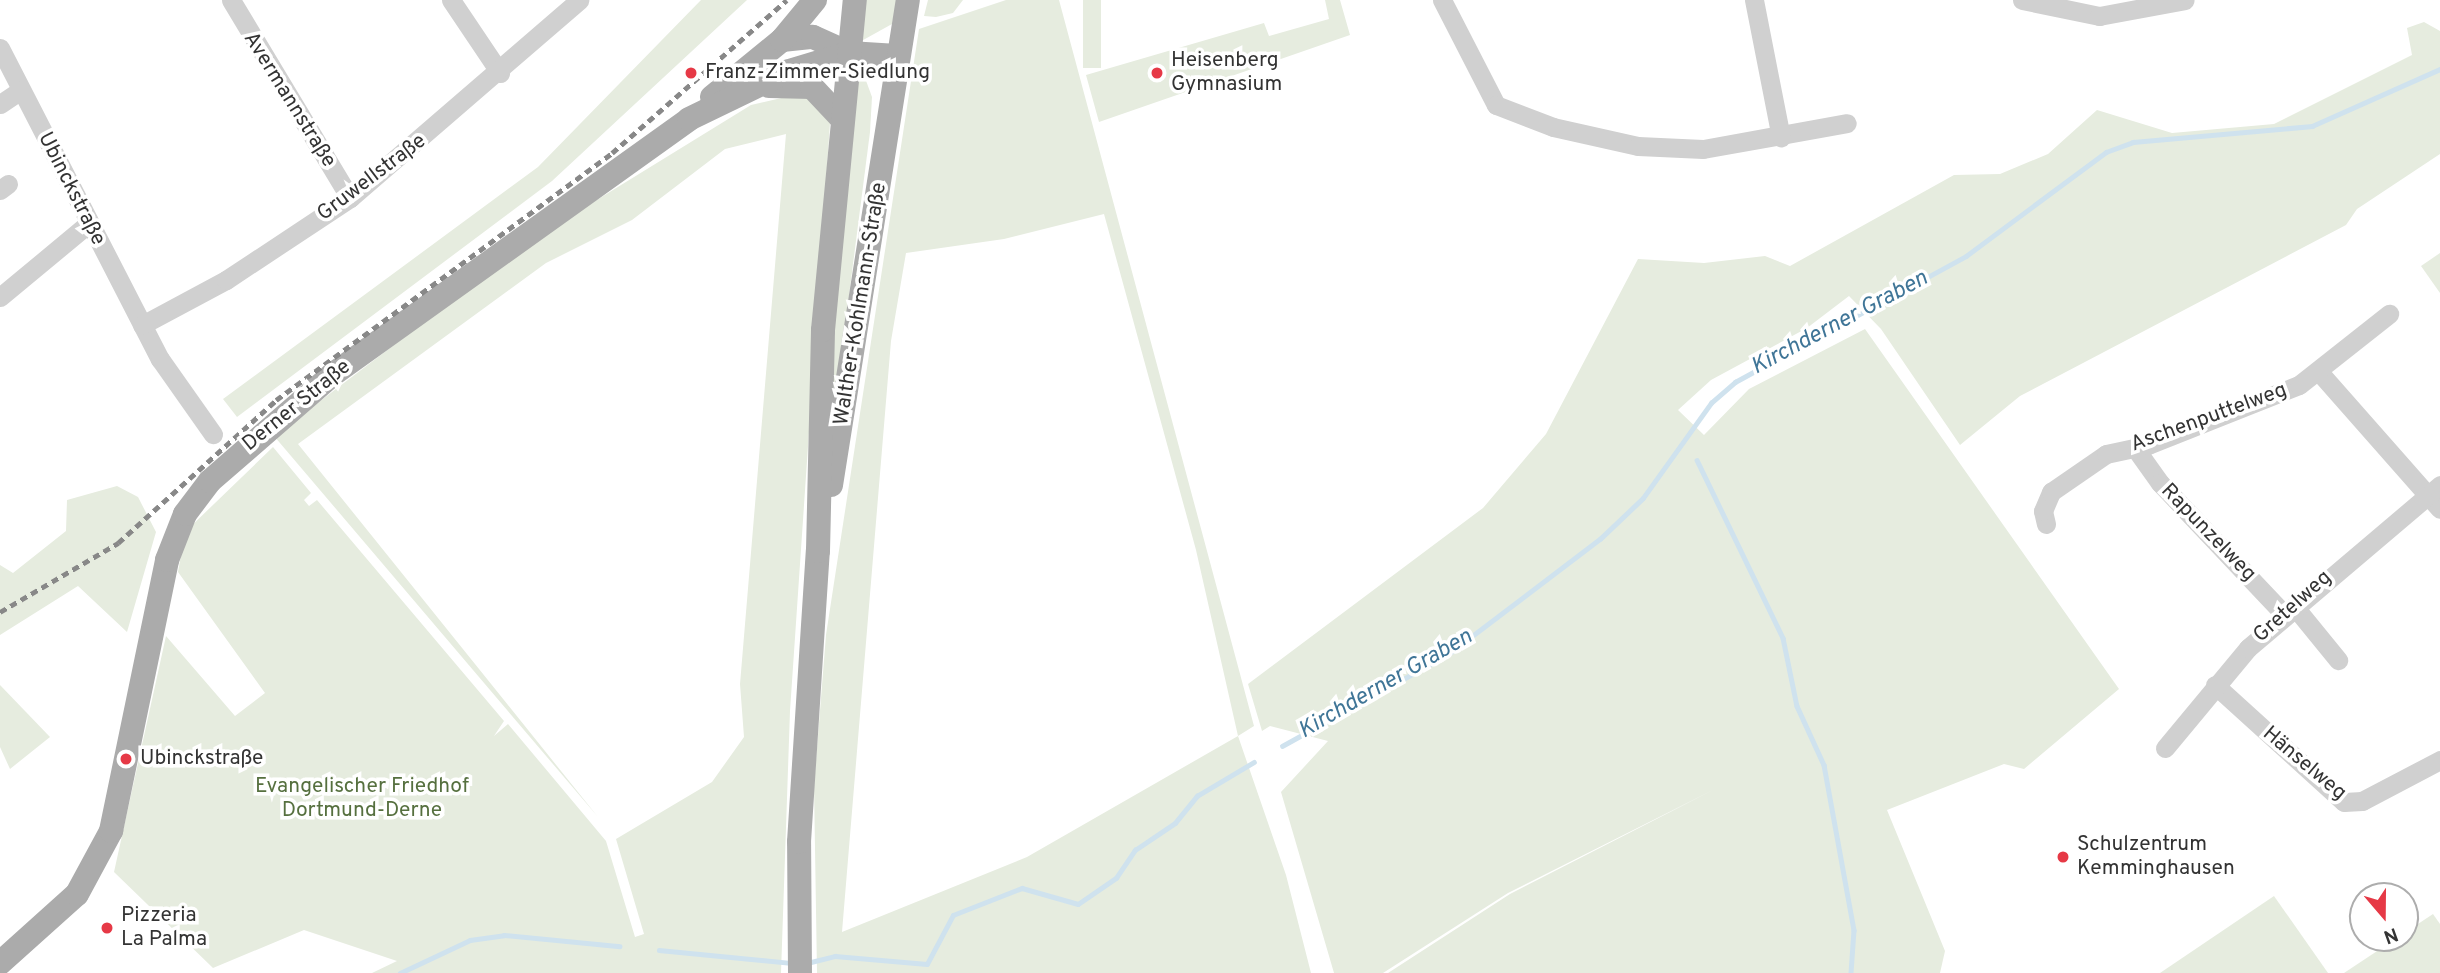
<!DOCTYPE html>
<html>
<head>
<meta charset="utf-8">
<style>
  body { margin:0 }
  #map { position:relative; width:2440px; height:973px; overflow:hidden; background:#fff; font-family:Overpass,sans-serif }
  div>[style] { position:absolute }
  .green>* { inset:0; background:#e6ecdf; transform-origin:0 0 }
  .stream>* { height:4.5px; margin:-2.25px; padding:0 2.25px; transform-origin:2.25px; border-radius:2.25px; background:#cfe2ee }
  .minor>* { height:19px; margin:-9.5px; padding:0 9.5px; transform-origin:9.5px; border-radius:9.5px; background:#d0d0d0 }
  .major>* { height:24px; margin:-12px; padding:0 12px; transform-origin:12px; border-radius:12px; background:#ababab }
  .rail>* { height:4.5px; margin-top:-2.25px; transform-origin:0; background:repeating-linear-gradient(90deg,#888 0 7px,transparent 0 12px) }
  .dots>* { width:19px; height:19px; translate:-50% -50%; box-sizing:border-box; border:4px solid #fff; border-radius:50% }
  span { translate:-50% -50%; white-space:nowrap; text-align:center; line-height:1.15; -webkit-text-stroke:7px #fff; paint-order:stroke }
  .poi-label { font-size:21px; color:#333 }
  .left { translate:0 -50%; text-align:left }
  .street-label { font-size:21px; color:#333 }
  .park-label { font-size:21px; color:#56703f }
  .water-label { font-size:23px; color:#3f7597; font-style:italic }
  .north { position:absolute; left:2349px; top:882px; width:70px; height:70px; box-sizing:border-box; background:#fff; border:2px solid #adadad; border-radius:50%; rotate:160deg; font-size:19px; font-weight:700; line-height:28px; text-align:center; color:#333 }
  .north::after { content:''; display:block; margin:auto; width:24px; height:32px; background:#e63946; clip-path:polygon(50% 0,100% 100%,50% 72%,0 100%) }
</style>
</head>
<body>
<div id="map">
  <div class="green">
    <div style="clip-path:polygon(701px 0,747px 0,552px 181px,237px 417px,223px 399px,538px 167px)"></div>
    <div style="clip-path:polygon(864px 0,897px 0,892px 24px,856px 44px)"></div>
    <div style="clip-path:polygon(928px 0,963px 0,953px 13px,936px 17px,924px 16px)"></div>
    <div style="clip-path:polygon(evenodd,1006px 0,1059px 0,1254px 726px,1238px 736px,1286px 875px,1311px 973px,817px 973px,814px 786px,826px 635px,919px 29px,1006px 0,1104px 214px,1196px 550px,1238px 736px,1027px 857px,842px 932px,891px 341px,906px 253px,1004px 239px,1104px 214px)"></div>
    <div style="left:1083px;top:0;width:18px;height:68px"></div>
    <div style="clip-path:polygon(1325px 0,1340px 0,1350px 35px,1099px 122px,1086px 75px,1264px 23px,1269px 36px,1329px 19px)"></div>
    <div style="clip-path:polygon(2424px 22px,2440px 31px,2440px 154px,2357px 209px,2346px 225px,2020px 396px,1960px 445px,1881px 329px,1849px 296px,1807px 328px,1711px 380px,1678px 410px,1704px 435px,1749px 389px,1865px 329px,2119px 689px,2024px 769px,2004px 764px,1887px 810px,1945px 951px,1940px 973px,1388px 973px,1510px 894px,1715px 789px,1508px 893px,1383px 973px,1334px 973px,1281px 792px,1328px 741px,1270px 726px,1262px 731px,1248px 684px,1483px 508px,1546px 434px,1638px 259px,1704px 263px,1765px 256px,1790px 266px,1954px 175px,2000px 174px,2048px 154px,2097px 110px,2172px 133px,2274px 124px,2412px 55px,2407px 28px)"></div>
    <div style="clip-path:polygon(861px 67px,872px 97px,870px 132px,822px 505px,853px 69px)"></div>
    <div style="clip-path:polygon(803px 93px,830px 123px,790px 711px,781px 973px,372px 973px,397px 961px,304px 930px,213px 968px,114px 872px,166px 636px,235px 716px,265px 693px,178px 572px,185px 532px,273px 447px,311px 493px,304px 500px,309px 506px,317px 500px,504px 721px,494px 736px,508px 724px,606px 841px,635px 937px,644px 934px,616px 839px,712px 782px,744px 737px,740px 684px,786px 134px,725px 149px,632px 220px,546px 263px,298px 444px,598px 817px,274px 436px,535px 238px,751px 105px)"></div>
    <div style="clip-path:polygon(2440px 253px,2440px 293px,2421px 266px)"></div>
    <div style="clip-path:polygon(117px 486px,138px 497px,156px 532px,127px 632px,78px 586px,0 635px,0 565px,13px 573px,66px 531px,67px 500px)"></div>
    <div style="clip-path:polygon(0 685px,50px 737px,10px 769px,0 747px)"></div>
    <div style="clip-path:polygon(2274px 896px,2328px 973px,2160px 973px)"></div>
    <div style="clip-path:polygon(2433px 914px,2440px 924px,2440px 973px,2344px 973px)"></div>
  </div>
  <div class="stream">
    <div style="left:1697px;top:460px;width:198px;rotate:64.2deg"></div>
    <div style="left:1783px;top:638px;width:69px;rotate:78.4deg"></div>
    <div style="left:1797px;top:706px;width:65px;rotate:65.4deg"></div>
    <div style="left:1824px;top:765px;width:168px;rotate:79.7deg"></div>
    <div style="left:1854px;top:930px;width:43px;rotate:94deg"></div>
    <div style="left:1282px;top:746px;width:188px;rotate:-28.9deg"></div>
    <div style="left:1447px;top:655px;width:192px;rotate:-37.2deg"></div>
    <div style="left:1600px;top:539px;width:59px;rotate:-43.6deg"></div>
    <div style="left:1643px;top:498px;width:117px;rotate:-54.4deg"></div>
    <div style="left:1711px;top:403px;width:32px;rotate:-41deg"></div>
    <div style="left:1735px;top:382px;width:263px;rotate:-28.6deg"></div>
    <div style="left:1966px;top:256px;width:174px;rotate:-36.6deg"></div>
    <div style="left:2106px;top:152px;width:29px;rotate:-20deg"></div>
    <div style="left:2133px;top:142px;width:180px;rotate:-5.1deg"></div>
    <div style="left:2312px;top:126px;width:140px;rotate:-24deg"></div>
    <div style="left:659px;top:950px;width:134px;rotate:5.6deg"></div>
    <div style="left:807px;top:963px;width:29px;rotate:-14deg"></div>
    <div style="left:835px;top:956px;width:92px;rotate:5deg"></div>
    <div style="left:927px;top:964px;width:55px;rotate:-62deg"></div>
    <div style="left:953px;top:915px;width:74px;rotate:-21.4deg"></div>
    <div style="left:1022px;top:888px;width:58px;rotate:15.9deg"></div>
    <div style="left:1078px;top:904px;width:46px;rotate:-34.4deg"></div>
    <div style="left:1116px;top:878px;width:34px;rotate:-56deg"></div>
    <div style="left:1135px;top:850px;width:48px;rotate:-34deg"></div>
    <div style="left:1175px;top:823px;width:35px;rotate:-51deg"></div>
    <div style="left:1197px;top:796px;width:66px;rotate:-30.8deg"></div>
    <div style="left:400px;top:973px;width:77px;rotate:-25.2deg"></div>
    <div style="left:470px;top:940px;width:34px;rotate:-8deg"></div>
    <div style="left:504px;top:935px;width:116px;rotate:5.5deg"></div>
  </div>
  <div class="minor">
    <div style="left:231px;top:0;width:231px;rotate:59deg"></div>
    <div style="left:451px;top:0;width:88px;rotate:56.1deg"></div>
    <div style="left:1442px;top:0;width:118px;rotate:62.8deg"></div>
    <div style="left:1496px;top:105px;width:61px;rotate:21.1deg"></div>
    <div style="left:1553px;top:127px;width:87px;rotate:12.6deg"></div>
    <div style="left:1638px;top:146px;width:65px;rotate:2.6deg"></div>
    <div style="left:1703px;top:149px;width:146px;rotate:-10.2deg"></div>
    <div style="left:1754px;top:0;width:140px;rotate:78.9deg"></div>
    <div style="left:2022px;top:0;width:79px;rotate:11.7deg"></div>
    <div style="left:2099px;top:16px;width:87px;rotate:-10.5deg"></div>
    <div style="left:0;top:48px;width:350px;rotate:62.8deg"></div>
    <div style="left:160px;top:359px;width:92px;rotate:54.8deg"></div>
    <div style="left:0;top:104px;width:25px;rotate:-34deg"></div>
    <div style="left:0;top:190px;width:10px;rotate:-37deg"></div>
    <div style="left:0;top:297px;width:116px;rotate:-39.7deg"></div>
    <div style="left:142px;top:325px;width:95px;rotate:-28.2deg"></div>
    <div style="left:226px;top:280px;width:149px;rotate:-33.5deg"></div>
    <div style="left:350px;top:198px;width:303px;rotate:-40.8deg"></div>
    <div style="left:2320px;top:373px;width:181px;rotate:48.6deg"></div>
    <div style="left:2135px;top:448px;width:43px;rotate:54.5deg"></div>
    <div style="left:2160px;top:483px;width:180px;rotate:46.6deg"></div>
    <div style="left:2046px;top:524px;width:13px;rotate:-103deg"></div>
    <div style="left:2043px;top:511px;width:21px;rotate:-67deg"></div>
    <div style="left:2051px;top:492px;width:67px;rotate:-34.6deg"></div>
    <div style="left:2106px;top:454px;width:43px;rotate:-12.1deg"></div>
    <div style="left:2148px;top:445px;width:162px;rotate:-21.7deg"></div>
    <div style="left:2299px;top:385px;width:115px;rotate:-38.3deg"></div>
    <div style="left:2294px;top:606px;width:70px;rotate:50.8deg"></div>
    <div style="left:2215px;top:685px;width:174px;rotate:42.2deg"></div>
    <div style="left:2344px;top:802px;width:18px;rotate:-3deg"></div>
    <div style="left:2362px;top:801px;width:88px;rotate:-27.7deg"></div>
    <div style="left:2165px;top:748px;width:130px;rotate:-50.3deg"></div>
    <div style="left:2248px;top:648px;width:252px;rotate:-40.3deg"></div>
  </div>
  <div class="major">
    <div style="left:782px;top:40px;width:31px;rotate:-6deg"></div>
    <div style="left:813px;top:37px;width:39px;rotate:24deg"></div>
    <div style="left:849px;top:53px;width:48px;rotate:3.6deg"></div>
    <div style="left:769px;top:86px;width:43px;rotate:1.3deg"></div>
    <div style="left:812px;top:87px;width:42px;rotate:46.9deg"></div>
    <div style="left:712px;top:97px;width:90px;rotate:-39.2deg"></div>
    <div style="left:782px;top:40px;width:52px;rotate:-50.5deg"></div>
    <div style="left:831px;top:485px;width:491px;rotate:-81deg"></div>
    <div style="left:0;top:963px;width:103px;rotate:-41.9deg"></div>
    <div style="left:77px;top:894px;width:72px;rotate:-61.6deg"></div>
    <div style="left:111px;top:831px;width:277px;rotate:-78.3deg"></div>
    <div style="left:167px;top:560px;width:49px;rotate:-68.6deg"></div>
    <div style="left:185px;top:514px;width:41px;rotate:-52.9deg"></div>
    <div style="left:210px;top:481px;width:162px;rotate:-41deg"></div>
    <div style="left:332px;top:375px;width:439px;rotate:-35.6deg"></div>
    <div style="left:689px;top:119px;width:108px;rotate:-25.9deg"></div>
    <div style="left:786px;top:72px;width:66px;rotate:-16.8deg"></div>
    <div style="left:800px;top:973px;width:131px;rotate:-90.4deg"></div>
    <div style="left:799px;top:842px;width:292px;rotate:-86.3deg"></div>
    <div style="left:818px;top:551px;width:221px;rotate:-88.7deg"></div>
    <div style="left:823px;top:330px;width:332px;rotate:-84.5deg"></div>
  </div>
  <div class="rail">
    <div style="left:0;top:612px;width:137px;rotate:-30.3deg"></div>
    <div style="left:118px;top:543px;width:213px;rotate:-42.1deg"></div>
    <div style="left:276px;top:400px;width:417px;rotate:-36.3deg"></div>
    <div style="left:612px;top:153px;width:232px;rotate:-41.2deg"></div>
  </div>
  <div class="dots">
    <div style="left:691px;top:73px;background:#e63946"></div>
    <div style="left:1157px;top:73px;background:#e63946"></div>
    <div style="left:126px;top:759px;background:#e63946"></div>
    <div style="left:2063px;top:857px;background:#e63946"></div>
    <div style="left:107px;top:928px;background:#e63946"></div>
  </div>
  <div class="poi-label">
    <span class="left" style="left:1171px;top:73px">Heisenberg<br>Gymnasium</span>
    <span class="left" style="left:705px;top:73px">Franz-Zimmer-Siedlung</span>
    <span class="left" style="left:140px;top:759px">Ubinckstraße</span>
    <span class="left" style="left:2077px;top:857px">Schulzentrum<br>Kemminghausen</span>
    <span class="left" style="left:121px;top:928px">Pizzeria<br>La Palma</span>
  </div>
  <div class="street-label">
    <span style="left:289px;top:100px;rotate:58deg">Avermannstraße</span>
    <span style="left:372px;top:178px;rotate:-37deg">Gruwellstraße</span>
    <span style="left:71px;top:189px;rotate:63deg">Ubinckstraße</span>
    <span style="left:861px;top:304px;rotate:-81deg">Walther-Kohlmann-Straße</span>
    <span style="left:297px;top:406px;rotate:-39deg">Derner Straße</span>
    <span style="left:2209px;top:418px;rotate:-20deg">Aschenputtelweg</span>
    <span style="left:2208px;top:533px;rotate:46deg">Rapunzelweg</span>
    <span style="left:2293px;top:607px;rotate:-42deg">Gretelweg</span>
    <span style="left:2304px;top:764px;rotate:40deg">Hänselweg</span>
  </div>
  <div class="park-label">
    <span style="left:362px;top:799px">Evangelischer Friedhof<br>Dortmund-Derne</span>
  </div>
  <div class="water-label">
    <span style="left:1840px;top:324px;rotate:-28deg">Kirchderner Graben</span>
    <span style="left:1386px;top:685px;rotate:-30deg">Kirchderner Graben</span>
  </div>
  <div class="north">N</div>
</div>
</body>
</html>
